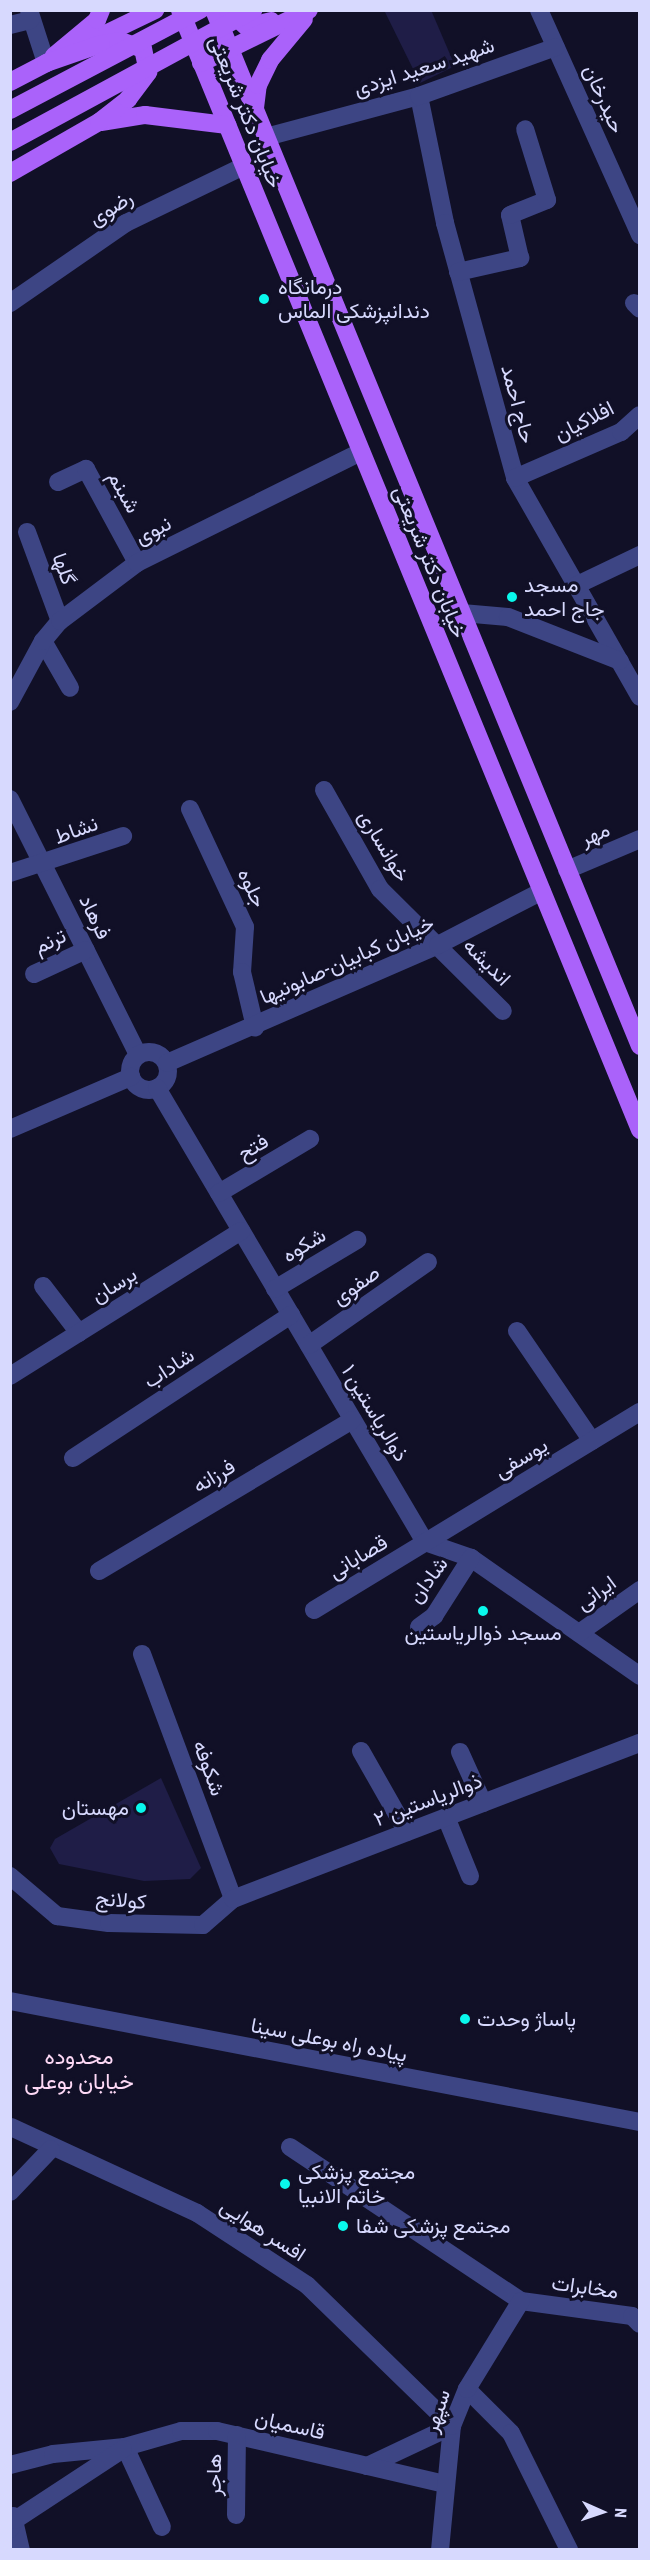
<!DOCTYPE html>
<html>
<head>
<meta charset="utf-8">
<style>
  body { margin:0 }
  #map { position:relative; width:650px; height:2560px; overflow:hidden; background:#111027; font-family:"Roboto Condensed",Vazirmatn,sans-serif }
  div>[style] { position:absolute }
  .building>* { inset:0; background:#1f1d47 }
  .minor>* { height:18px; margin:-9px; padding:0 9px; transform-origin:9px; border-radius:9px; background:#3d4584 }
  .minor>.ring { margin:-9px; padding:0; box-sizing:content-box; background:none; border:18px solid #3d4584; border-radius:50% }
  .major>* { height:18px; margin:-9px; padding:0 9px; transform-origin:9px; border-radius:9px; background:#aa62fa }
  .major-bridge>* { height:18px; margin:-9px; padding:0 9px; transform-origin:9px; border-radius:9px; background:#aa62fa }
  .dots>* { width:16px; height:16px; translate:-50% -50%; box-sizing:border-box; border:3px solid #111027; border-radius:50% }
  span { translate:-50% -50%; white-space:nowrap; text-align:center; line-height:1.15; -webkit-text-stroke:6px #111027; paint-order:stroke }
  .street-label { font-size:21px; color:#d7d9fe }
  .poi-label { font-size:21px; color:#d7d9fe }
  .left { translate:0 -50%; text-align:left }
  .right { translate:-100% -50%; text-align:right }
  .neighbourhood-label { font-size:22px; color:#fed9f6 }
  .frame { position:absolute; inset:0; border:12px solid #d7d9fe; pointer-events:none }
  .north { position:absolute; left:572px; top:2482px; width:60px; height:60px; -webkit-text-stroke:4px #111027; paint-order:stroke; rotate:93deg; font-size:16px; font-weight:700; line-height:24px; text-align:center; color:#d7d9fe }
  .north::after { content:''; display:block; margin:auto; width:21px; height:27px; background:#d7d9fe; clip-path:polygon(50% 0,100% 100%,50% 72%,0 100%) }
</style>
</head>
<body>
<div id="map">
  <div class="building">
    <div style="clip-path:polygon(384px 10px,431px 10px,455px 66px,420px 83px)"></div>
    <div style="clip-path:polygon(161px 1778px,201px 1868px,190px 1879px,144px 1881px,59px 1864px,50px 1848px,55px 1839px)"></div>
  </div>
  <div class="minor">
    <div style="left:29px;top:10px;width:56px;rotate:72.2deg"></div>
    <div style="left:539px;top:10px;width:247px;rotate:65.8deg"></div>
    <div style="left:10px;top:25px;width:21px;rotate:-14deg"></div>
    <div style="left:419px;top:96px;width:130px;rotate:78.4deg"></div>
    <div style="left:445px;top:223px;width:264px;rotate:74.6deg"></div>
    <div style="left:515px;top:478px;width:252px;rotate:60.3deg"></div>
    <div style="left:266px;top:137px;width:158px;rotate:-15deg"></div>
    <div style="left:419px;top:96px;width:145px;rotate:-19.7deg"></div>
    <div style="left:458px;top:272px;width:64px;rotate:-12.7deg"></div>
    <div style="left:520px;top:258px;width:44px;rotate:-103.1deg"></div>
    <div style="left:510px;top:215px;width:40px;rotate:-22deg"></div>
    <div style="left:547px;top:200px;width:74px;rotate:-107.2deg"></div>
    <div style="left:10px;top:303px;width:141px;rotate:-34.6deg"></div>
    <div style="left:126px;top:223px;width:131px;rotate:-25.8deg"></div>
    <div style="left:634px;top:303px;width:8px;rotate:45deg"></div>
    <div style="left:515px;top:478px;width:116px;rotate:-23.5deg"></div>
    <div style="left:621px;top:432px;width:25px;rotate:-42deg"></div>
    <div style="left:58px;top:482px;width:31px;rotate:-25deg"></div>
    <div style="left:86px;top:469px;width:107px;rotate:61.5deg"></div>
    <div style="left:27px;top:532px;width:95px;rotate:69.7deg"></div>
    <div style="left:577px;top:585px;width:70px;rotate:-25.5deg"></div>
    <div style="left:462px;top:613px;width:46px;rotate:5deg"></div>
    <div style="left:508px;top:617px;width:120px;rotate:21.4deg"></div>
    <div style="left:43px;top:641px;width:54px;rotate:60.1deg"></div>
    <div style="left:10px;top:702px;width:69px;rotate:-61.6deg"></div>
    <div style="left:43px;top:641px;width:26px;rotate:-50deg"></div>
    <div style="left:60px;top:621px;width:96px;rotate:-37deg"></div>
    <div style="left:137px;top:563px;width:250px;rotate:-26.4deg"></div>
    <div style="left:324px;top:790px;width:114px;rotate:60.5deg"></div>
    <div style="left:380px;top:889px;width:173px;rotate:44.8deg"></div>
    <div style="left:10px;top:799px;width:286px;rotate:63.4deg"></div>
    <div style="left:190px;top:809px;width:130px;rotate:65deg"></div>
    <div style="left:245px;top:927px;width:45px;rotate:93.8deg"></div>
    <div style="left:242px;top:972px;width:57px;rotate:76.7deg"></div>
    <div style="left:567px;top:870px;width:79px;rotate:-23deg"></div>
    <div style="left:10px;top:873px;width:119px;rotate:-18.1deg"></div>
    <div style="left:34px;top:974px;width:57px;rotate:-24.8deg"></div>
    <div class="ring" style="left:130px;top:1052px;width:20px;height:20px"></div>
    <div style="left:167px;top:1063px;width:296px;rotate:-23.5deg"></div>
    <div style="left:438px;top:945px;width:117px;rotate:-27.4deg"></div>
    <div style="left:157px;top:1088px;width:527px;rotate:59.45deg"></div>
    <div style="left:425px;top:1542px;width:49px;rotate:19.2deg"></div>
    <div style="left:471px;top:1558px;width:206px;rotate:34.9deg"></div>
    <div style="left:10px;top:1129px;width:132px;rotate:-23.3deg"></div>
    <div style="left:219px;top:1193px;width:106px;rotate:-30.7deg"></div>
    <div style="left:43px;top:1286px;width:59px;rotate:52.5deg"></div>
    <div style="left:275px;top:1289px;width:96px;rotate:-30.9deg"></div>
    <div style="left:517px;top:1331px;width:133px;rotate:55.7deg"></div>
    <div style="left:309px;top:1345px;width:145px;rotate:-34.9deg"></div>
    <div style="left:10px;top:1376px;width:273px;rotate:-32.1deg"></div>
    <div style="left:73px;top:1458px;width:261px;rotate:-33.3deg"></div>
    <div style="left:99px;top:1571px;width:295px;rotate:-30.8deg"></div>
    <div style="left:314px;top:1610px;width:381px;rotate:-31.3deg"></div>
    <div style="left:419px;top:1627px;width:19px;rotate:-36deg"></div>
    <div style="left:434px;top:1616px;width:69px;rotate:-57.5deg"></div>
    <div style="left:579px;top:1633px;width:75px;rotate:-35.2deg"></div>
    <div style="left:142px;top:1654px;width:261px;rotate:69.6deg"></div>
    <div style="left:361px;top:1751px;width:93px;rotate:60.4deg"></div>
    <div style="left:460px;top:1752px;width:56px;rotate:65.7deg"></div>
    <div style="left:446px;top:1817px;width:64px;rotate:67.9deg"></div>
    <div style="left:10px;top:1876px;width:62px;rotate:40.4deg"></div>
    <div style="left:57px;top:1916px;width:52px;rotate:7.7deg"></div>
    <div style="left:109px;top:1923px;width:94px;rotate:1.2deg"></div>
    <div style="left:203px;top:1925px;width:40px;rotate:-41deg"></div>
    <div style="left:233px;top:1899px;width:436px;rotate:-21deg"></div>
    <div style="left:10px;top:2001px;width:642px;rotate:10.87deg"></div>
    <div style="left:11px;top:2127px;width:205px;rotate:24.8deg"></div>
    <div style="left:197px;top:2213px;width:131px;rotate:33.2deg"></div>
    <div style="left:307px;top:2285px;width:202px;rotate:44.2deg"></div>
    <div style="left:452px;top:2426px;width:94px;rotate:154.8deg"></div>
    <div style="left:290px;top:2147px;width:278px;rotate:33.7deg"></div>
    <div style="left:521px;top:2301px;width:112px;rotate:7.7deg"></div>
    <div style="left:632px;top:2316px;width:11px;rotate:45deg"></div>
    <div style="left:10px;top:2192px;width:59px;rotate:-46.4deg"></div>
    <div style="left:467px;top:2389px;width:62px;rotate:45deg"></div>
    <div style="left:511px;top:2433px;width:131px;rotate:63.6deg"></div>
    <div style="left:125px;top:2447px;width:88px;rotate:65.2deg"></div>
    <div style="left:10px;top:2465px;width:44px;rotate:-14.3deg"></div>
    <div style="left:53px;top:2454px;width:72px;rotate:-5.6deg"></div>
    <div style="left:125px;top:2447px;width:58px;rotate:-15.9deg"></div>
    <div style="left:181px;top:2431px;width:36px"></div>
    <div style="left:217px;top:2431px;width:234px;rotate:13.1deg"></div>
    <div style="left:236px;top:2515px;width:80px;rotate:-89.3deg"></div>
    <div style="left:13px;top:2516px;width:35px;rotate:77deg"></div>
    <div style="left:10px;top:2529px;width:10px;rotate:-61deg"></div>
    <div style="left:15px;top:2520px;width:129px;rotate:-33.3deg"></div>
    <div style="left:440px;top:2550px;width:125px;rotate:-84.5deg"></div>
    <div style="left:452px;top:2426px;width:40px;rotate:-68deg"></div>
    <div style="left:467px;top:2389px;width:103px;rotate:-58.5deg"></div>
  </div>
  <div class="major">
    <div style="left:180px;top:10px;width:1211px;rotate:67.67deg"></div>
    <div style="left:214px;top:10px;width:1120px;rotate:67.65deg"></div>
    <div style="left:228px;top:10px;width:25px;rotate:42deg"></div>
    <div style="left:247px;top:27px;width:25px;rotate:-14deg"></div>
    <div style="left:95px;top:39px;width:67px;rotate:-25.8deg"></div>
    <div style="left:54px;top:56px;width:56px;rotate:-39.9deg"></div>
    <div style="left:97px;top:20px;width:11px;rotate:-68deg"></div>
    <div style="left:201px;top:63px;width:120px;rotate:-26.1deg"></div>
    <div style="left:10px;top:82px;width:52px;rotate:-27.6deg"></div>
    <div style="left:255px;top:108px;width:23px;rotate:-83deg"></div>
    <div style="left:258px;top:85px;width:28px;rotate:-64deg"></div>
    <div style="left:270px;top:60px;width:53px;rotate:-50.3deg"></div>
    <div style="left:101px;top:122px;width:45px;rotate:-9deg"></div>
    <div style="left:145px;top:115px;width:83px;rotate:7deg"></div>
    <div style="left:10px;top:173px;width:103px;rotate:-29.8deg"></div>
    <div style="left:99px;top:122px;width:37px;rotate:-38deg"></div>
    <div style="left:128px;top:99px;width:34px;rotate:-53deg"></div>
    <div style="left:148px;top:72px;width:24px;rotate:-102deg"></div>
    <div style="left:143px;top:49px;width:23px;rotate:-160deg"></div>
    <div style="left:121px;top:41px;width:20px;rotate:171deg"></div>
    <div style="left:101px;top:44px;width:58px;rotate:160.9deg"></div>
  </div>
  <div class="major-bridge">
    <div style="left:10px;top:110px;width:215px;rotate:-27.8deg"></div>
    <div style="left:10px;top:142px;width:277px;rotate:-28.5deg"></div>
  </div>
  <div class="dots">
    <div style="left:264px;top:299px;background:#09f8ec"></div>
    <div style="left:512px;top:597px;background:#09f8ec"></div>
    <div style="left:483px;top:1611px;background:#09f8ec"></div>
    <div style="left:141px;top:1808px;background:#09f8ec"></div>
    <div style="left:465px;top:2019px;background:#09f8ec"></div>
    <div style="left:285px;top:2184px;background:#09f8ec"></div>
    <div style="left:343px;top:2226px;background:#09f8ec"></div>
  </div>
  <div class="street-label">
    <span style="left:424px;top:67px;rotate:-18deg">شهید سعید ایزدی</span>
    <span style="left:604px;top:99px;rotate:66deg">حیدرخان</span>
    <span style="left:246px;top:112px;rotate:68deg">خیابان دکتر شریعتی</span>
    <span style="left:111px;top:208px;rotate:-32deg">رضوی</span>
    <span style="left:518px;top:404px;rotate:75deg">حاج احمد</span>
    <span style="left:584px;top:421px;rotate:-27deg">افلاکیان</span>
    <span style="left:124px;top:492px;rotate:61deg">شبنم</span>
    <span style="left:153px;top:530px;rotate:-27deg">نبوی</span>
    <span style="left:430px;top:562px;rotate:68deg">خیابان دکتر شریعتی</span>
    <span style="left:64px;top:569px;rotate:70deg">گلها</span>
    <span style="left:76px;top:830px;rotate:-20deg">نشاط</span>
    <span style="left:595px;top:834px;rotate:-23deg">مهر</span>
    <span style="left:384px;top:846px;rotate:59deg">خوانساری</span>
    <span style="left:252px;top:888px;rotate:65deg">جلوه</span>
    <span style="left:95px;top:917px;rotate:64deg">فرهاد</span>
    <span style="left:50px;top:941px;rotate:-25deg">ترنم</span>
    <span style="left:347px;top:960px;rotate:-24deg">خیابان کبابیان-صابونیها</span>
    <span style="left:487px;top:962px;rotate:45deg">اندیشه</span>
    <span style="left:253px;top:1147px;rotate:-30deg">فتح</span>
    <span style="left:304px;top:1245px;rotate:-31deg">شکوه</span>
    <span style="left:114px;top:1285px;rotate:-32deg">برسان</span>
    <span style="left:356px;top:1285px;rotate:-35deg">صفوی</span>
    <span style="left:169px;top:1368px;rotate:-33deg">شاداب</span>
    <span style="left:375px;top:1413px;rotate:59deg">ذوالریاستین ۱</span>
    <span style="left:521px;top:1458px;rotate:-31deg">یوسفی</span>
    <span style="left:214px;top:1476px;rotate:-31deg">فرزانه</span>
    <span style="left:358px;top:1557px;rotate:-31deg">قصابانی</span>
    <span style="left:428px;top:1580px;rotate:-54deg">شادان</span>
    <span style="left:596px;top:1593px;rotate:-36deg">ایرانی</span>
    <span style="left:209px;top:1768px;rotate:70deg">شکوفه</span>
    <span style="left:428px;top:1800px;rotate:-21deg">ذوالریاستین ۲</span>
    <span style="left:121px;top:1900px;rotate:5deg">کولانج</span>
    <span style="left:329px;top:2040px;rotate:11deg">پیاده راه بوعلی سینا</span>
    <span style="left:263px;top:2230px;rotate:33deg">افسر هوایی</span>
    <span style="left:585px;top:2287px;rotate:8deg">مخابرات</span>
    <span style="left:437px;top:2411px;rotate:-72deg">سپهر</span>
    <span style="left:290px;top:2425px;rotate:13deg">قاسمیان</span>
    <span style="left:214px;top:2475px;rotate:-89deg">هاجر</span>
  </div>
  <div class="poi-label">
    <span class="left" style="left:278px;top:299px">درمانگاه<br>دندانپزشکی الماس</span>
    <span class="left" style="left:524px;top:597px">مسجد<br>جاج احمد</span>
    <span style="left:483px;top:1633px">مسجد ذوالریاستین</span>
    <span class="right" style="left:129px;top:1808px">مهستان</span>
    <span class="left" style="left:477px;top:2019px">پاساژ وحدت</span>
    <span class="left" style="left:298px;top:2184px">مجتمع پزشکی<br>خاتم الانبیا</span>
    <span class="left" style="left:356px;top:2226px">مجتمع پزشکی شفا</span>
  </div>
  <div class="neighbourhood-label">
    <span style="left:79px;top:2069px">محدوده<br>خیابان بوعلی</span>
  </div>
  <div class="frame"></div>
  <div class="north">N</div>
</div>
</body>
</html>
